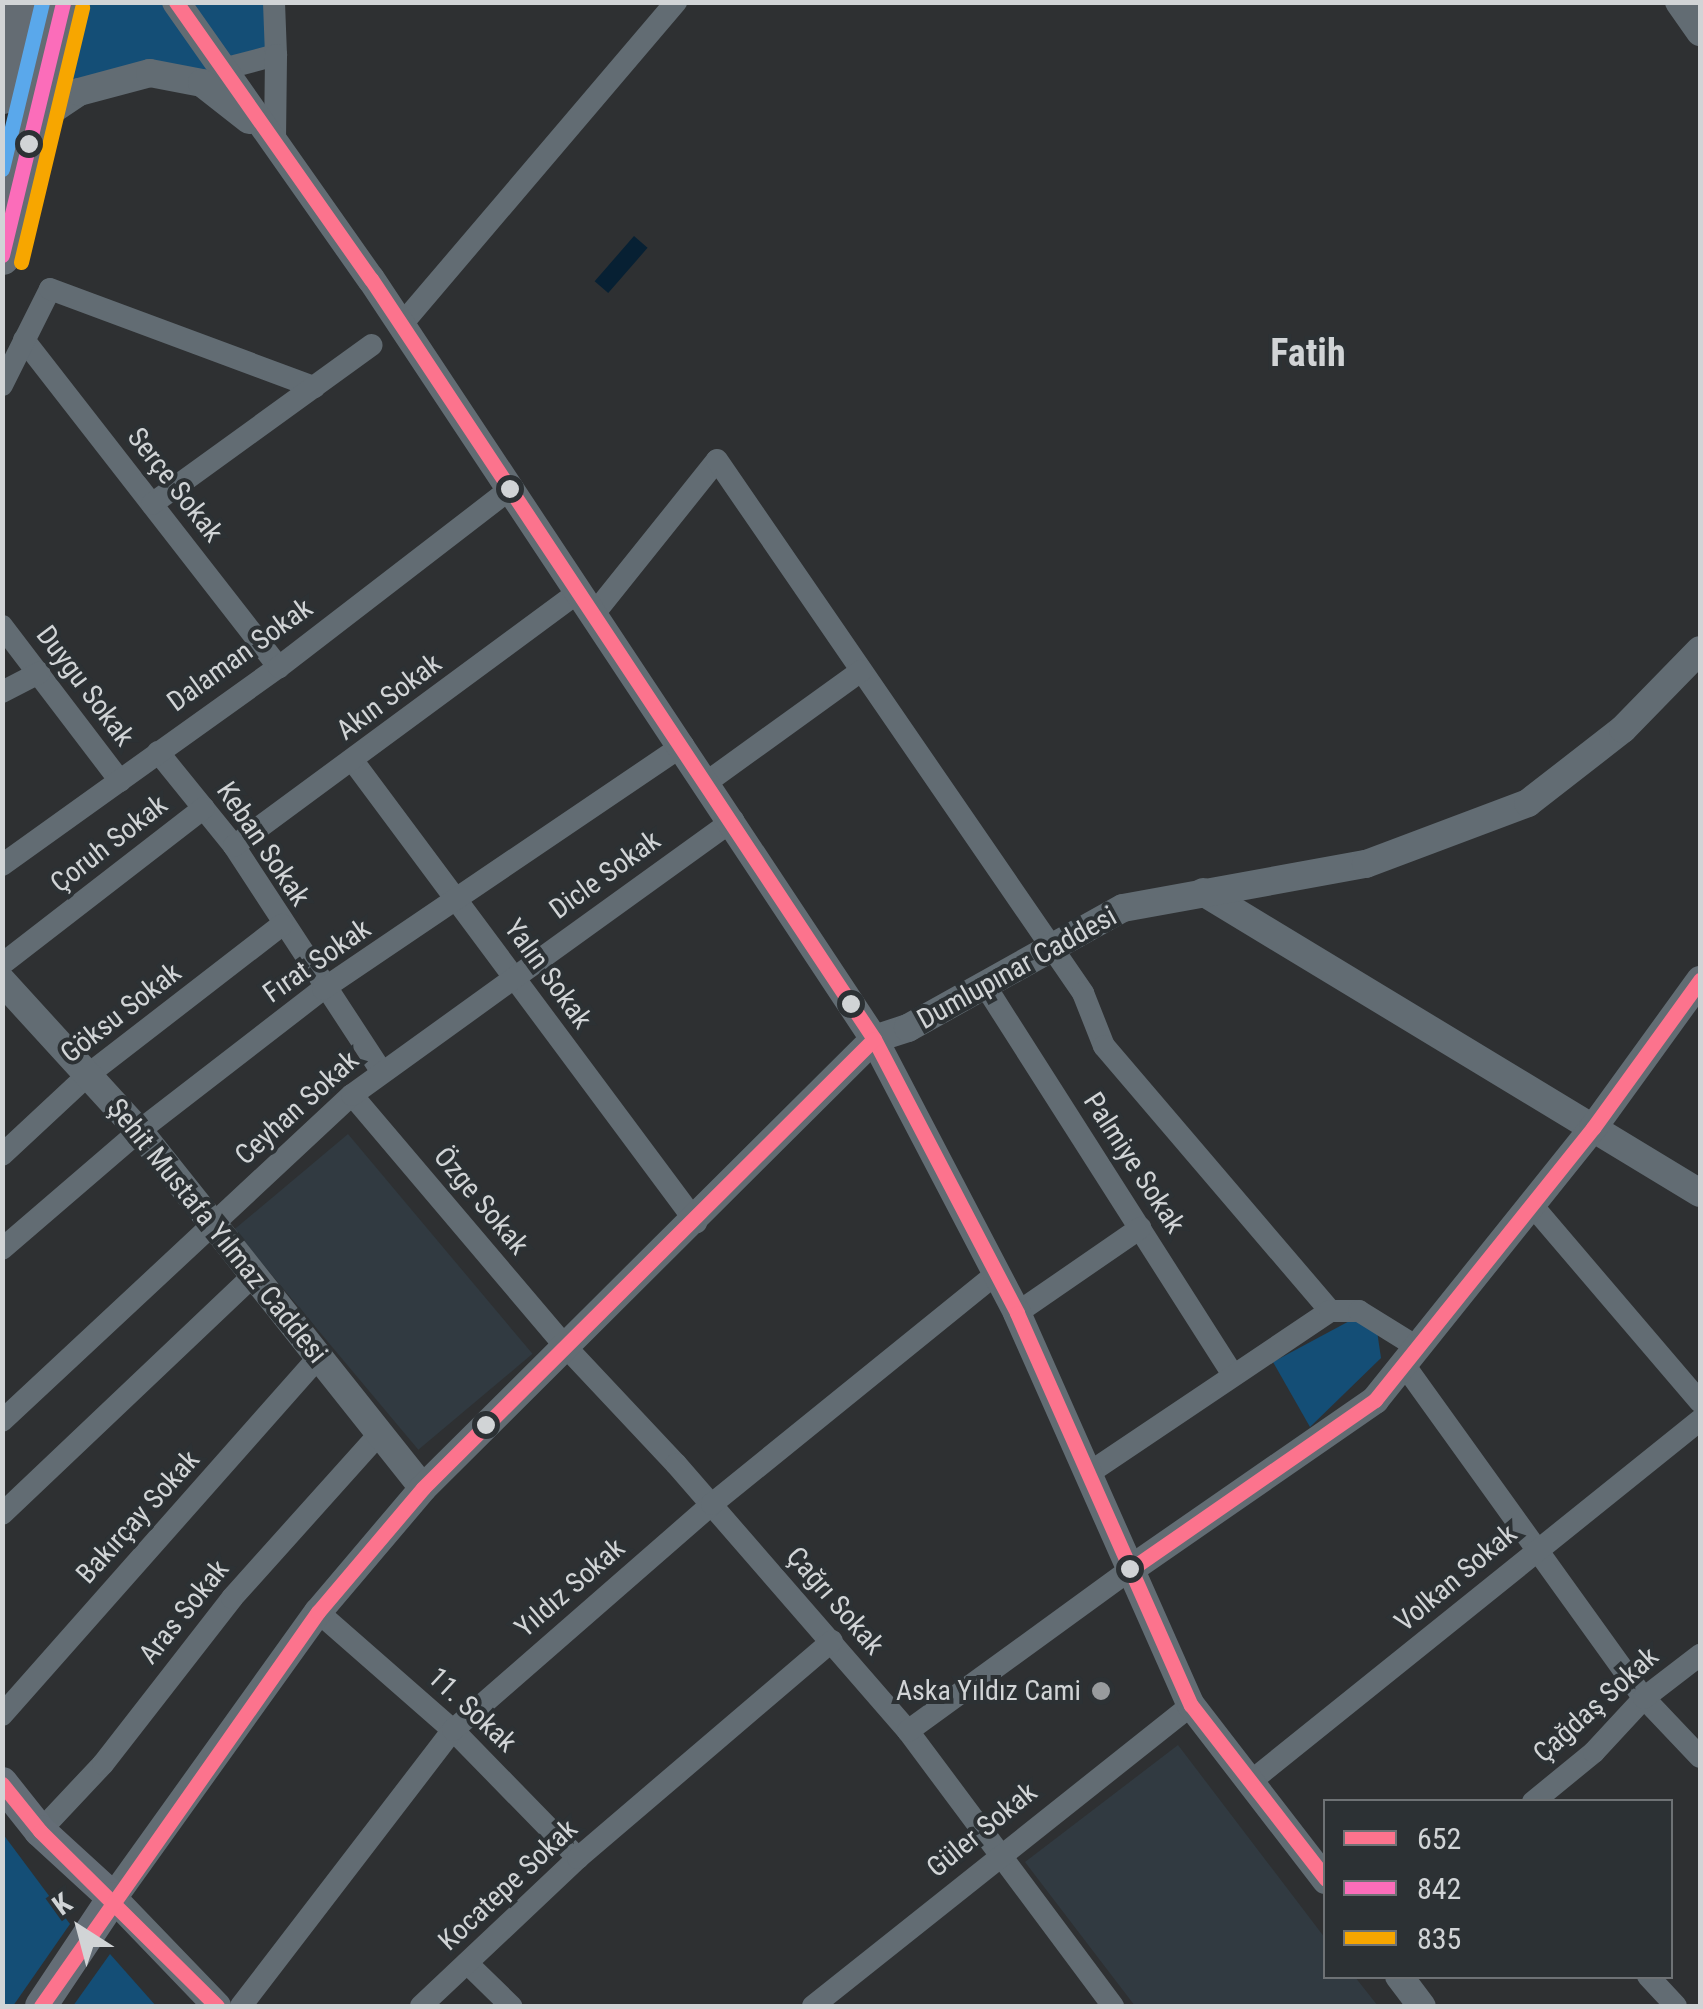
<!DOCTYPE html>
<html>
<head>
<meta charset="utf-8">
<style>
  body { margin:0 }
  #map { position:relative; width:1703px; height:2009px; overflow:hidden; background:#2e3032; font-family:"Roboto Condensed",sans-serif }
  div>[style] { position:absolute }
  .built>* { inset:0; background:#313a41; transform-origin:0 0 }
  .green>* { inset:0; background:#144e76 }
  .water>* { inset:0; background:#072033; transform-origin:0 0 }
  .minor>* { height:22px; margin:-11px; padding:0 11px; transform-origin:11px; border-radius:11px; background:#626c73 }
  .tertiary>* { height:28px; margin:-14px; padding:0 14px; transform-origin:14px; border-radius:14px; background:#626c73 }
  .secondary>* { height:32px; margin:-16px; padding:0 16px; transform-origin:16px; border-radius:16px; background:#646d76 }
  .primary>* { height:35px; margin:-17.5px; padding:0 17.5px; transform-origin:17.5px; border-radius:17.5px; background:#646c73 }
  .bus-1>* { height:15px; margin:-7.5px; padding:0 7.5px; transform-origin:7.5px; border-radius:7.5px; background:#fc738d }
  .bus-2>* { height:15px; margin:-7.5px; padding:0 7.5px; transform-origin:7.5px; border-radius:7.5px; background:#fb6dba }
  .bus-3>* { height:15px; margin:-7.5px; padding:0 7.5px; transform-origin:7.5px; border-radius:7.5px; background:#f7a600 }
  .bus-4>* { height:15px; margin:-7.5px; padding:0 7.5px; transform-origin:7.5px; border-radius:7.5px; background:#5aa8eb }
  .dots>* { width:28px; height:28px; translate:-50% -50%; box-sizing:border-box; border:5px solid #2c3134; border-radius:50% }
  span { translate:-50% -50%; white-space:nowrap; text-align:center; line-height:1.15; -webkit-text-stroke:8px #2c3134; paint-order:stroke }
  .street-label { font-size:28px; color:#d1d4d6 }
  .poi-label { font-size:28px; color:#d1d4d6 }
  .right { translate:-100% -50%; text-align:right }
  .district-label { font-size:38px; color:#d1d4d6; font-weight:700 }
  .frame { position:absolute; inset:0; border:5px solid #d1d4d6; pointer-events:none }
  .legend { position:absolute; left:1323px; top:1799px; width:350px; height:180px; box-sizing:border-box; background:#2c3134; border:2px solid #6e7275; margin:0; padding:12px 18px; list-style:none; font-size:30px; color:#d1d4d6 }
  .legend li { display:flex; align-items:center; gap:20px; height:50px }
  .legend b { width:50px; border:2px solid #6e7275 }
  .north { position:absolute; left:30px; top:1879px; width:100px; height:100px; -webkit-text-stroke:8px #2c3134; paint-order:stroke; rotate:324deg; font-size:28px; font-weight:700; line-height:40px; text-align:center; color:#d1d4d6 }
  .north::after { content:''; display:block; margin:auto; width:35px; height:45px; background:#d1d4d6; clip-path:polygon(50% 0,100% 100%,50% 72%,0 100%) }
</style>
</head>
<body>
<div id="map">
  <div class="built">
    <div style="left:348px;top:1134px;width:287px;height:149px;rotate:50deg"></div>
    <div style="clip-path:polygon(1178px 1745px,1325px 1938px,1326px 1976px,1355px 1977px,1378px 2006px,1135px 2006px,1025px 1862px)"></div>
  </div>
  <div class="green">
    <div style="clip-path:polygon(63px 3px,274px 3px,276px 55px,202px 83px,150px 73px,40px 118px)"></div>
    <div style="clip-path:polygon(1355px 1318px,1377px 1331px,1381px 1358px,1310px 1427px,1273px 1362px)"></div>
    <div style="clip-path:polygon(3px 1834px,70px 1924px,13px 2006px,3px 2006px)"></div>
    <div style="clip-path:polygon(110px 1954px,156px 2006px,73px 2006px)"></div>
  </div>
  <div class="water">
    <div style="left:634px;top:236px;width:18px;height:60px;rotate:41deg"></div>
  </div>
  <div class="minor">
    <div style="left:223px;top:69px;width:55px;rotate:-14.8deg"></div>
    <div style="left:276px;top:55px;width:53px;rotate:-92.2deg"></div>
    <div style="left:275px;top:139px;width:84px;rotate:-89.3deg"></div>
    <div style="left:402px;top:324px;width:423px;rotate:-49.6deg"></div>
    <div style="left:24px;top:340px;width:415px;rotate:52.1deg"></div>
    <div style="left:2px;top:385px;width:107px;rotate:-63.4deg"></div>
    <div style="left:50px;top:289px;width:282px;rotate:20.4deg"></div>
    <div style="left:152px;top:504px;width:271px;rotate:-35.9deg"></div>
    <div style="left:593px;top:615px;width:198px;rotate:-51.3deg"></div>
    <div style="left:717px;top:460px;width:647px;rotate:55.52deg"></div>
    <div style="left:1083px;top:993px;width:57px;rotate:68.4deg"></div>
    <div style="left:1104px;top:1046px;width:348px;rotate:49.5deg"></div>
    <div style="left:2px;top:626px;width:195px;rotate:52.7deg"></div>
    <div style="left:2px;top:692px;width:42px;rotate:-27.2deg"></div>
    <div style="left:158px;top:752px;width:121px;rotate:51deg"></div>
    <div style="left:234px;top:846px;width:270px;rotate:56.8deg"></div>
    <div style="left:353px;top:761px;width:575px;rotate:53.35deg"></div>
    <div style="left:707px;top:782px;width:190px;rotate:-35.8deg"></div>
    <div style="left:234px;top:846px;width:426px;rotate:-36.4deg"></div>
    <div style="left:2px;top:865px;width:340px;rotate:-35.6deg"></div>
    <div style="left:279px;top:667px;width:292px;rotate:-37.6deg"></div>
    <div style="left:2px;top:964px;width:255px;rotate:-37.7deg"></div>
    <div style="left:984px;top:984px;width:462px;rotate:57.5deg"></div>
    <div style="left:352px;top:1095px;width:329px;rotate:49.7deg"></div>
    <div style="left:565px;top:1346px;width:162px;rotate:46.8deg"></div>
    <div style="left:676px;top:1464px;width:354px;rotate:49deg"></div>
    <div style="left:908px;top:1731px;width:343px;rotate:53.3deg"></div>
    <div style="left:2px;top:1155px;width:119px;rotate:-43deg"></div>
    <div style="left:89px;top:1074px;width:244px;rotate:-37.7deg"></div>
    <div style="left:1531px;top:1204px;width:260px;rotate:49.5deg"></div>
    <div style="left:2px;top:1249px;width:181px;rotate:-40.7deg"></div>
    <div style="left:139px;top:1131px;width:232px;rotate:-37.7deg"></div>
    <div style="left:323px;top:989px;width:435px;rotate:-34.1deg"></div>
    <div style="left:1017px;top:1313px;width:150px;rotate:-34.6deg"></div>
    <div style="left:1405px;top:1366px;width:409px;rotate:54.3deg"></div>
    <div style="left:1644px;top:1698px;width:81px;rotate:46.5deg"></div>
    <div style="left:2px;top:1421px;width:478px;rotate:-43deg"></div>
    <div style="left:352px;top:1095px;width:470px;rotate:-35.8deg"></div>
    <div style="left:1089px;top:1473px;width:290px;rotate:-33.9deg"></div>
    <div style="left:1330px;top:1311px;width:29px"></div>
    <div style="left:1359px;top:1311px;width:68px;rotate:31.8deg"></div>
    <div style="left:2px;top:1514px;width:344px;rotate:-43.5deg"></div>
    <div style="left:318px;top:1612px;width:179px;rotate:41.2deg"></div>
    <div style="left:453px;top:1730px;width:179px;rotate:45.7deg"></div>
    <div style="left:2px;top:1715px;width:477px;rotate:-48.5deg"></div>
    <div style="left:908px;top:1731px;width:276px;rotate:-36deg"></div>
    <div style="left:1250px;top:1782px;width:578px;rotate:-38.81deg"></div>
    <div style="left:1533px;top:1802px;width:79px;rotate:-39.3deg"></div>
    <div style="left:1594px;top:1752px;width:74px;rotate:-47.2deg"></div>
    <div style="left:1644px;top:1698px;width:71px;rotate:-37.5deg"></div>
    <div style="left:40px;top:1831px;width:92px;rotate:-46.8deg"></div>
    <div style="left:103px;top:1764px;width:210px;rotate:-52.1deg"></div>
    <div style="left:232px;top:1598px;width:220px;rotate:-48.1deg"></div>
    <div style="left:467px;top:1963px;width:62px;rotate:44.3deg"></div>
    <div style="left:1648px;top:1976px;width:41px;rotate:47deg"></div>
    <div style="left:241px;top:2006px;width:348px;rotate:-52.5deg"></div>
    <div style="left:453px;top:1730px;width:344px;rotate:-41.1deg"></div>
    <div style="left:712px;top:1504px;width:367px;rotate:-39deg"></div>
    <div style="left:421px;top:2006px;width:216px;rotate:-43.3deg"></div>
    <div style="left:578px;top:1858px;width:334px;rotate:-40.5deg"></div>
    <div style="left:813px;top:2006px;width:483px;rotate:-38.5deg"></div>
  </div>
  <div class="tertiary">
    <div style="left:176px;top:2px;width:339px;rotate:54.9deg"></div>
    <div style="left:371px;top:279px;width:911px;rotate:56.5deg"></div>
    <div style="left:874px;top:1039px;width:309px;rotate:62.4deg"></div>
    <div style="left:1017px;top:1313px;width:429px;rotate:66.1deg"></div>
    <div style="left:1191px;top:1705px;width:221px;rotate:52.4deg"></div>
    <div style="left:1679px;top:2px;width:37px;rotate:55deg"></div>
    <div style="left:40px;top:118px;width:47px;rotate:-33.7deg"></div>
    <div style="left:79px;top:92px;width:73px;rotate:-15deg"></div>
    <div style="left:150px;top:73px;width:53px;rotate:10.9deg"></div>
    <div style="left:202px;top:83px;width:60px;rotate:38.2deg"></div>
    <div style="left:1203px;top:892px;width:581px;rotate:31.2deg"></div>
    <div style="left:2px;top:981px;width:203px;rotate:47.6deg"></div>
    <div style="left:139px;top:1131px;width:456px;rotate:51.5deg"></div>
    <div style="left:1131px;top:1569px;width:297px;rotate:-34.7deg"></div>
    <div style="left:1375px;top:1400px;width:349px;rotate:-51.3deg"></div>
    <div style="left:1593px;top:1128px;width:183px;rotate:-54.1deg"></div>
    <div style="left:1399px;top:1976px;width:38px;rotate:53deg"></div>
    <div style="left:217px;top:2006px;width:150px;rotate:-133.9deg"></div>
    <div style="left:113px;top:1898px;width:352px;rotate:-54.4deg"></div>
    <div style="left:318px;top:1612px;width:162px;rotate:-49.7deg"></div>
    <div style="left:423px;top:1488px;width:636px;rotate:-44.87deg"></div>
    <div style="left:874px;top:1039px;width:36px;rotate:-18deg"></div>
    <div style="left:908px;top:1028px;width:246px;rotate:-29.2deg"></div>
    <div style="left:1123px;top:908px;width:247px;rotate:-10.3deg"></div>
    <div style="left:1366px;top:864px;width:173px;rotate:-20.6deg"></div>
    <div style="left:1528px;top:803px;width:120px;rotate:-37.9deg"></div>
    <div style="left:1623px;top:729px;width:110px;rotate:-45.7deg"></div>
  </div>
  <div class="secondary">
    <div style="left:2px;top:1783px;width:61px;rotate:51.6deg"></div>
    <div style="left:40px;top:1831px;width:99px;rotate:42.5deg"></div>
    <div style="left:113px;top:1898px;width:130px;rotate:123.7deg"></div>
  </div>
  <div class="primary">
    <div style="left:2px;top:96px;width:96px;rotate:-79.2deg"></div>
    <div style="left:2px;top:257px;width:262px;rotate:-76.5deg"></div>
  </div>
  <div class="bus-1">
    <div style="left:176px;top:2px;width:339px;rotate:54.9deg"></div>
    <div style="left:371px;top:279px;width:911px;rotate:56.5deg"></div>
    <div style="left:874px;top:1039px;width:309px;rotate:62.4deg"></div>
    <div style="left:1017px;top:1313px;width:429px;rotate:66.1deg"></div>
    <div style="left:1191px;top:1705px;width:220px;rotate:52.2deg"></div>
    <div style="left:1131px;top:1569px;width:297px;rotate:-34.7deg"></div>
    <div style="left:1375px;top:1400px;width:349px;rotate:-51.3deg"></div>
    <div style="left:1593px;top:1128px;width:183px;rotate:-54.1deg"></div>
    <div style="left:2px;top:1784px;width:60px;rotate:51deg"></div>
    <div style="left:40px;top:1831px;width:249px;rotate:44.7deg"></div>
    <div style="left:41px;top:2006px;width:482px;rotate:-54.9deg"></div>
    <div style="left:318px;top:1612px;width:162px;rotate:-49.7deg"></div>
    <div style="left:423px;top:1488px;width:636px;rotate:-44.87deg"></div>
  </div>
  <div class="bus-2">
    <div style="left:2px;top:255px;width:260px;rotate:-76.4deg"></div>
  </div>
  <div class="bus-3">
    <div style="left:21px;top:262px;width:262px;rotate:-76.5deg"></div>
  </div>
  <div class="bus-4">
    <div style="left:2px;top:169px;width:172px;rotate:-76.5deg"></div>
  </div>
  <div class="dots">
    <div style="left:29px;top:144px;background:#d1d4d6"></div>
    <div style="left:510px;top:489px;background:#d1d4d6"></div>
    <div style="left:851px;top:1004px;background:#d1d4d6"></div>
    <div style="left:486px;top:1425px;background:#d1d4d6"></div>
    <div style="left:1130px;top:1569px;background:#d1d4d6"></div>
    <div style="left:1101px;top:1691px;background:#989b9d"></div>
  </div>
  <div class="street-label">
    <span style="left:175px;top:485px;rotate:52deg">Serçe Sokak</span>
    <span style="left:240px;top:655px;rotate:-36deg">Dalaman Sokak</span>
    <span style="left:85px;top:686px;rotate:53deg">Duygu Sokak</span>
    <span style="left:389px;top:697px;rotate:-37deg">Akın Sokak</span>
    <span style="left:109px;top:844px;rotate:-38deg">Çoruh Sokak</span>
    <span style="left:263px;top:844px;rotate:56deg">Keban Sokak</span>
    <span style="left:605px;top:875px;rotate:-36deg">Dicle Sokak</span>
    <span style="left:317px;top:961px;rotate:-35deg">Fırat Sokak</span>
    <span style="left:1017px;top:968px;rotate:-29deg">Dumlupınar Caddesi</span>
    <span style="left:548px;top:974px;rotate:54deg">Yalın Sokak</span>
    <span style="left:121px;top:1013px;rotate:-38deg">Göksu Sokak</span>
    <span style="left:297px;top:1108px;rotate:-42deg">Ceyhan Sokak</span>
    <span style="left:1134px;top:1163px;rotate:57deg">Palmiye Sokak</span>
    <span style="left:481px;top:1201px;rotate:50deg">Özge Sokak</span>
    <span style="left:217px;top:1231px;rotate:51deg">Şehit Mustafa Yılmaz Caddesi</span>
    <span style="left:138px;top:1517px;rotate:-48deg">Bakırçay Sokak</span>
    <span style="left:1456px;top:1578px;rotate:-40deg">Volkan Sokak</span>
    <span style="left:570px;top:1588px;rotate:-41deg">Yıldız Sokak</span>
    <span style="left:835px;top:1601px;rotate:49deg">Çağrı Sokak</span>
    <span style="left:184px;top:1612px;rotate:-51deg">Aras Sokak</span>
    <span style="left:1596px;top:1705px;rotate:-42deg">Çağdaş Sokak</span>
    <span style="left:472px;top:1710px;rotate:43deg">11. Sokak</span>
    <span style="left:982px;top:1830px;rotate:-39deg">Güler Sokak</span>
    <span style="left:508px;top:1885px;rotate:-43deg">Kocatepe Sokak</span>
  </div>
  <div class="poi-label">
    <span class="right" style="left:1081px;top:1691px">Aska Yıldız Cami</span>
  </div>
  <div class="district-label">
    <span style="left:1308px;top:354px">Fatih</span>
  </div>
  <div class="frame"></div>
  <ul class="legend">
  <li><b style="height:12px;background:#fc738d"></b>652</li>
  <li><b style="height:12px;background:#fb6dba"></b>842</li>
  <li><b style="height:12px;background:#f7a600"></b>835</li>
  </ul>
  <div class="north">K</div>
</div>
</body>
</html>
